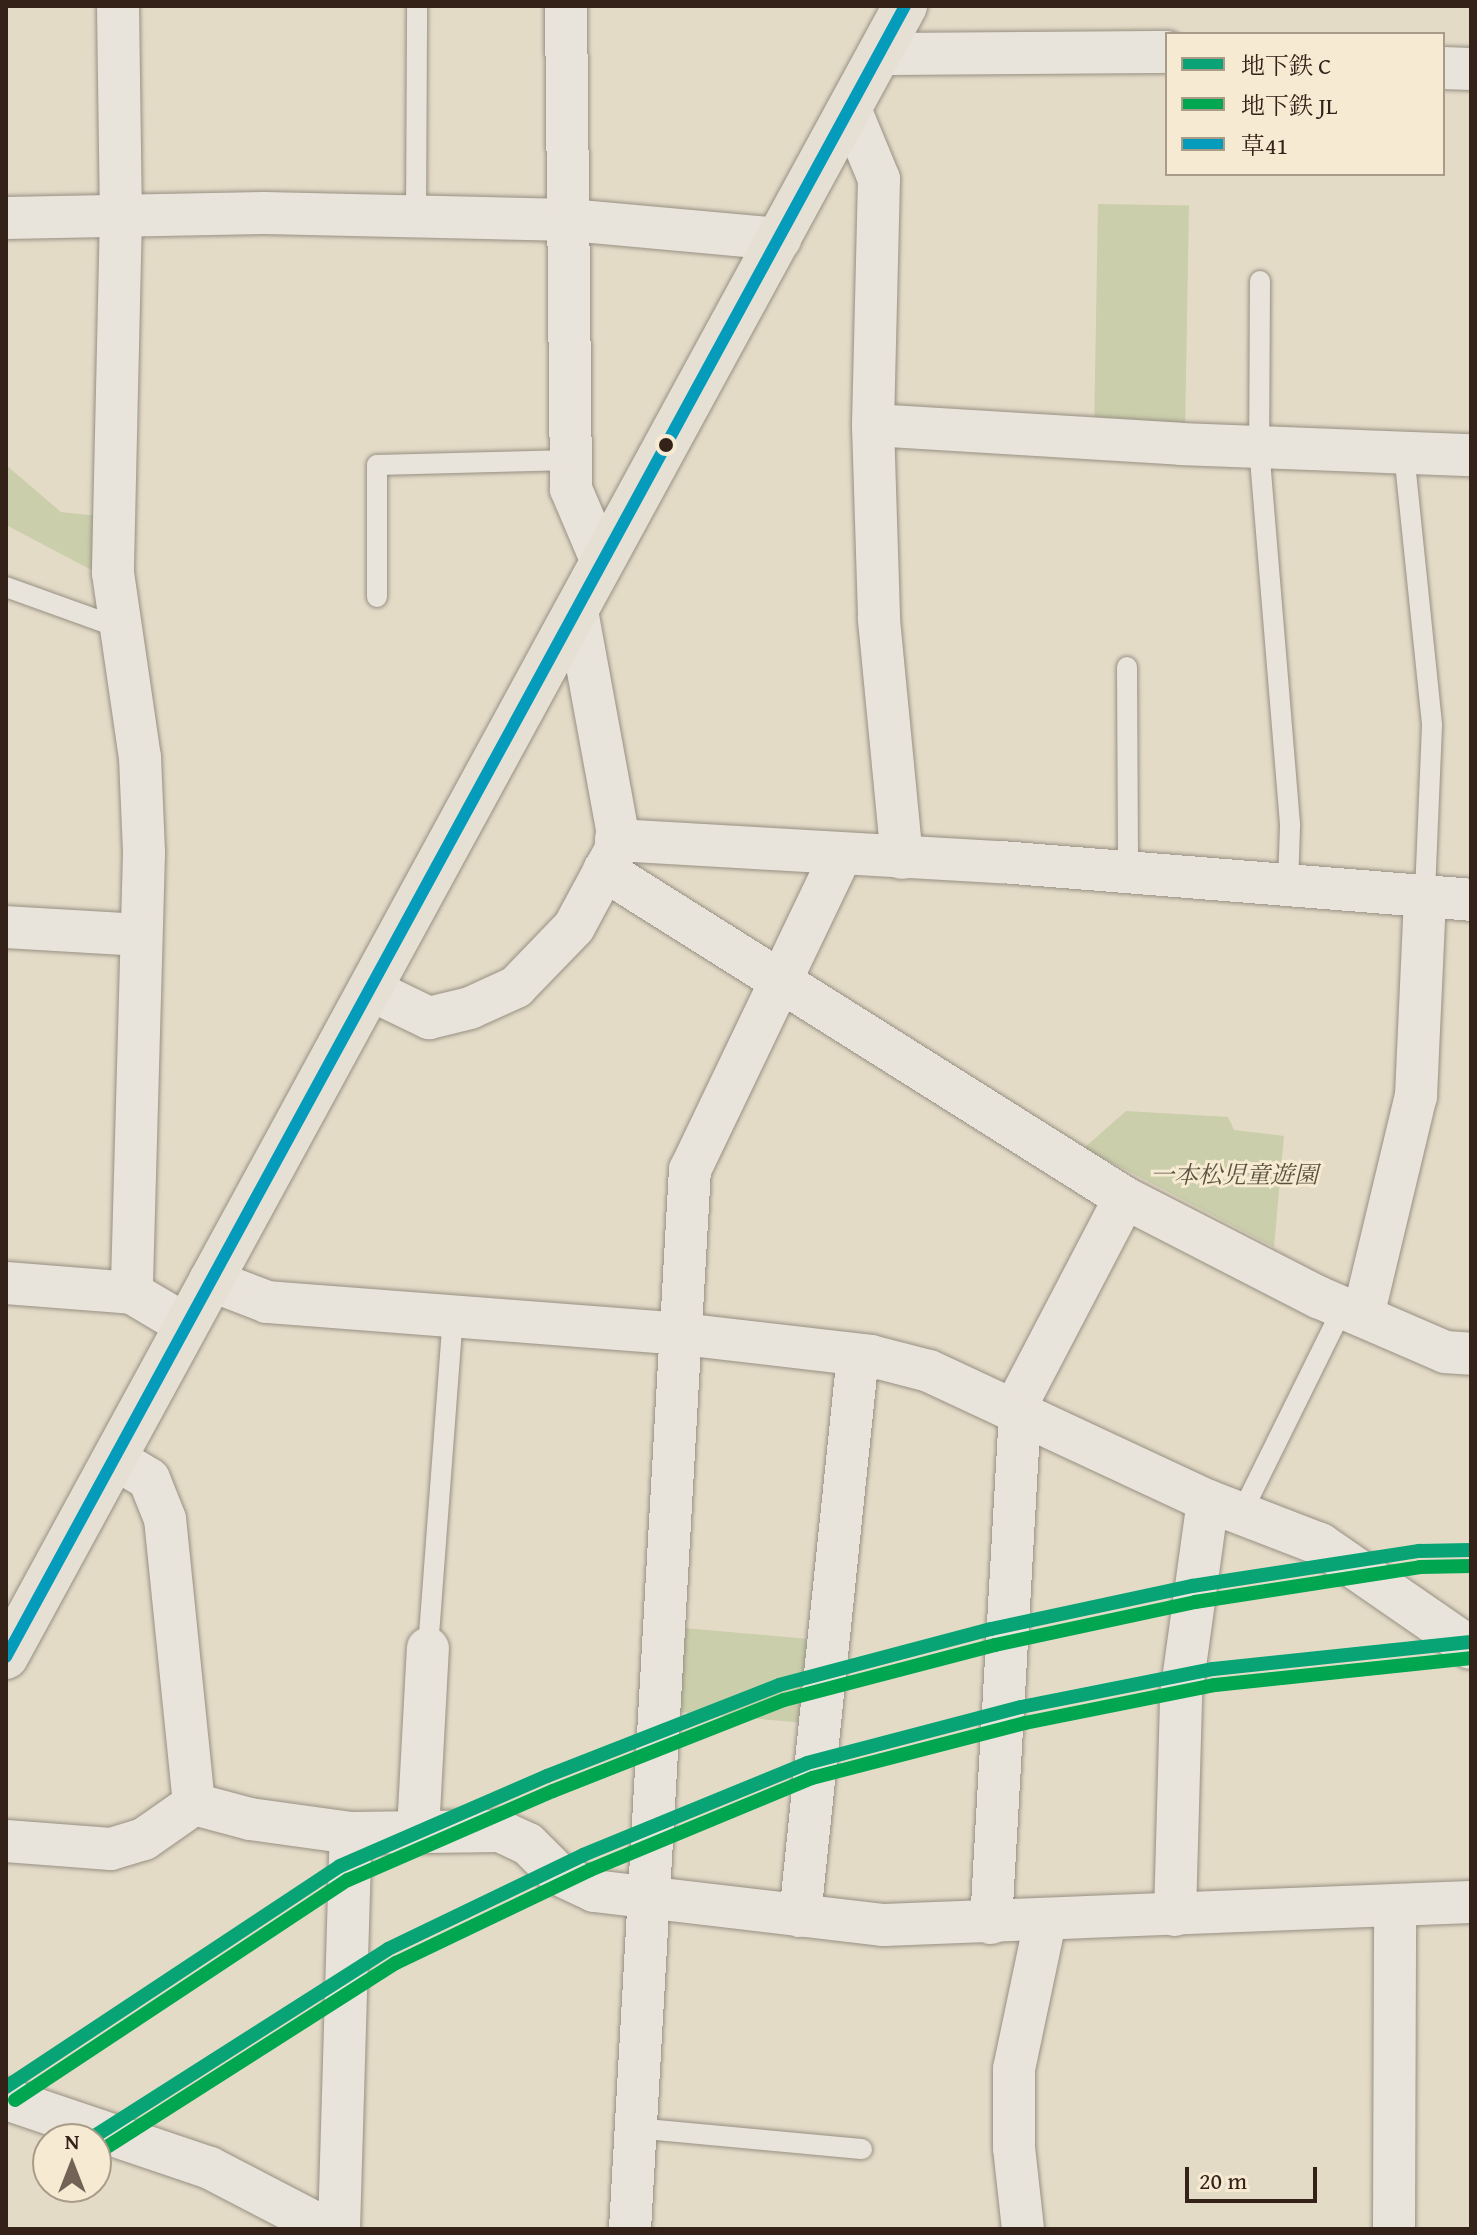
<!DOCTYPE html>
<html>
<head>
<meta charset="utf-8">
<style>
  body { margin:0 }
  #map { position:relative; width:1477px; height:2235px; overflow:hidden; background:#e4dbc7; font-family:"Gentium Book Plus","Noto Serif JP",serif }
  div>[style] { position:absolute }
  .green>* { inset:0; background:#caceab; transform-origin:0 0 }
  .roads { filter:drop-shadow(0 0 2px #979083) drop-shadow(0 0 2px #979083) }
  .service>* { height:20px; margin:-10px; padding:0 10px; transform-origin:10px; border-radius:10px; background:#e9e4db }
  .minor>* { height:42px; margin:-21px; padding:0 21px; transform-origin:21px; border-radius:21px; background:#e9e4db }
  .primary>* { height:44px; margin:-22px; padding:0 22px; transform-origin:22px; border-radius:22px; background:#e6e0d4 }
  .bus-1>* { height:12px; margin:-6px; padding:0 6px; transform-origin:6px; border-radius:6px; background:#059cbc }
  .metro-1>* { height:14px; margin:-7px; padding:0 7px; transform-origin:7px; border-radius:7px; background:#08a475 }
  .metro-2>* { height:14px; margin:-7px; padding:0 7px; transform-origin:7px; border-radius:7px; background:#00a650 }
  .dots>* { width:22px; height:22px; translate:-50% -50%; box-sizing:border-box; border:4px solid #f6ebd2; border-radius:50% }
  span { translate:-50% -50%; white-space:nowrap; text-align:center; line-height:1.15; -webkit-text-stroke:6px #f6ebd2; paint-order:stroke }
  .park-label { font-size:24px; color:#5b523e; font-style:italic }
  .frame { position:absolute; inset:0; border:8px solid #342219; pointer-events:none }
  .legend { position:absolute; left:1165px; top:32px; width:280px; height:144px; box-sizing:border-box; background:#f6ebd2; border:2px solid #a89b88; margin:0; padding:10px 14px; list-style:none; font-size:24px; color:#342219 }
  .legend li { display:flex; align-items:center; gap:16px; height:40px }
  .legend b { width:40px; border:2px solid #a89b88 }
  .north { position:absolute; left:32px; top:2123px; width:80px; height:80px; box-sizing:border-box; background:#f6ebd2; border:2px solid #a89b88; border-radius:50%; rotate:0deg; font-size:22px; font-weight:700; line-height:32px; text-align:center; color:#342219 }
  .north::after { content:''; display:block; margin:auto; width:28px; height:36px; background:#726356; clip-path:polygon(50% 0,100% 100%,50% 72%,0 100%) }
  .scale { position:absolute; left:1185px; top:2167px; width:132px; height:36px; box-sizing:border-box; border:4px solid #342219; border-top:0; padding-left:10px; font-size:24px; line-height:28px; white-space:nowrap; color:#342219; -webkit-text-stroke:6px #f6ebd2; paint-order:stroke }
</style>
</head>
<body>
<div id="map">
  <div class="green">
    <div style="left:1098px;top:204px;width:91px;height:221px;rotate:1deg"></div>
    <div style="clip-path:polygon(6px 465px,61px 512px,98px 516px,101px 575px,6px 525px)"></div>
    <div style="clip-path:polygon(1126px 1111px,1228px 1117px,1234px 1130px,1284px 1136px,1274px 1247px,1084px 1148px)"></div>
    <div style="left:672px;top:1627px;width:143px;height:84px;rotate:5deg"></div>
  </div>
  <div class="roads">
    <div class="service">
      <div style="left:416px;top:216px;width:210px;rotate:-89.7deg"></div>
      <div style="left:1260px;top:281px;width:166px;rotate:90.3deg"></div>
      <div style="left:1259px;top:447px;width:380px;rotate:85.3deg"></div>
      <div style="left:1290px;top:826px;width:59px;rotate:91.9deg"></div>
      <div style="left:1404px;top:453px;width:274px;rotate:84.1deg"></div>
      <div style="left:1432px;top:726px;width:170px;rotate:92.4deg"></div>
      <div style="left:6px;top:587px;width:118px;rotate:19.8deg"></div>
      <div style="left:377px;top:597px;width:132px;rotate:-90deg"></div>
      <div style="left:377px;top:465px;width:194px;rotate:-1.5deg"></div>
      <div style="left:1127px;top:667px;width:206px;rotate:89.7deg"></div>
      <div style="left:1241px;top:1514px;width:230px;rotate:-63.7deg"></div>
      <div style="left:428px;top:1648px;width:333px;rotate:-85.7deg"></div>
      <div style="left:634px;top:2128px;width:229px;rotate:5.3deg"></div>
    </div>
    <div class="minor">
      <div style="left:118px;top:6px;width:208px;rotate:89.2deg"></div>
      <div style="left:121px;top:214px;width:359px;rotate:91.3deg"></div>
      <div style="left:113px;top:573px;width:186px;rotate:81.7deg"></div>
      <div style="left:140px;top:757px;width:96px;rotate:87.6deg"></div>
      <div style="left:144px;top:853px;width:440px;rotate:91.6deg"></div>
      <div style="left:566px;top:6px;width:483px;rotate:89.4deg"></div>
      <div style="left:571px;top:489px;width:79px;rotate:67deg"></div>
      <div style="left:879px;top:54px;width:288px;rotate:-0.4deg"></div>
      <div style="left:1443px;top:68px;width:28px;rotate:2deg"></div>
      <div style="left:850px;top:109px;width:76px;rotate:67.5deg"></div>
      <div style="left:879px;top:179px;width:246px;rotate:91.4deg"></div>
      <div style="left:873px;top:425px;width:195px;rotate:88.2deg"></div>
      <div style="left:879px;top:620px;width:239px;rotate:84.5deg"></div>
      <div style="left:6px;top:218px;width:258px;rotate:-1.1deg"></div>
      <div style="left:264px;top:213px;width:306px;rotate:1.3deg"></div>
      <div style="left:570px;top:220px;width:211px;rotate:5.2deg"></div>
      <div style="left:873px;top:425px;width:308px;rotate:3.5deg"></div>
      <div style="left:1180px;top:444px;width:291px;rotate:2.2deg"></div>
      <div style="left:616px;top:840px;width:386px;rotate:3.3deg"></div>
      <div style="left:1001px;top:862px;width:472px;rotate:4.6deg"></div>
      <div style="left:604px;top:870px;width:616px;rotate:32.19deg"></div>
      <div style="left:1125px;top:1198px;width:217px;rotate:27.2deg"></div>
      <div style="left:1318px;top:1297px;width:138px;rotate:23.4deg"></div>
      <div style="left:1445px;top:1352px;width:26px;rotate:4deg"></div>
      <div style="left:6px;top:927px;width:135px;rotate:3.4deg"></div>
      <div style="left:369px;top:989px;width:67px;rotate:25.8deg"></div>
      <div style="left:429px;top:1018px;width:42px;rotate:-13.7deg"></div>
      <div style="left:470px;top:1008px;width:51px;rotate:-24.5deg"></div>
      <div style="left:516px;top:987px;width:83px;rotate:-46deg"></div>
      <div style="left:574px;top:927px;width:89px;rotate:-61.7deg"></div>
      <div style="left:616px;top:849px;width:20px;rotate:-87deg"></div>
      <div style="left:617px;top:829px;width:223px;rotate:-100.4deg"></div>
      <div style="left:210px;top:1280px;width:61px;rotate:21.1deg"></div>
      <div style="left:267px;top:1302px;width:416px;rotate:4.4deg"></div>
      <div style="left:682px;top:1334px;width:190px;rotate:6.6deg"></div>
      <div style="left:871px;top:1356px;width:60px;rotate:14.5deg"></div>
      <div style="left:929px;top:1371px;width:308px;rotate:25deg"></div>
      <div style="left:1208px;top:1501px;width:120px;rotate:21deg"></div>
      <div style="left:1320px;top:1544px;width:183px;rotate:34.6deg"></div>
      <div style="left:6px;top:1283px;width:126px;rotate:4.5deg"></div>
      <div style="left:132px;top:1293px;width:63px;rotate:30.7deg"></div>
      <div style="left:1363px;top:1316px;width:226px;rotate:-76.5deg"></div>
      <div style="left:1416px;top:1096px;width:200px;rotate:-87.4deg"></div>
      <div style="left:1014px;top:1410px;width:239px;rotate:-62.4deg"></div>
      <div style="left:194px;top:1804px;width:58px;rotate:15deg"></div>
      <div style="left:250px;top:1819px;width:102px;rotate:7.9deg"></div>
      <div style="left:351px;top:1833px;width:149px;rotate:-0.8deg"></div>
      <div style="left:500px;top:1831px;width:31px;rotate:25deg"></div>
      <div style="left:528px;top:1844px;width:42px;rotate:45deg"></div>
      <div style="left:558px;top:1874px;width:40px;rotate:25deg"></div>
      <div style="left:594px;top:1891px;width:292px;rotate:6.7deg"></div>
      <div style="left:884px;top:1925px;width:587px;rotate:-2.24deg"></div>
      <div style="left:418px;top:1831px;width:183px;rotate:-86.9deg"></div>
      <div style="left:6px;top:1841px;width:105px;rotate:4.4deg"></div>
      <div style="left:111px;top:1849px;width:34px;rotate:-17deg"></div>
      <div style="left:144px;top:1839px;width:61px;rotate:-35deg"></div>
      <div style="left:194px;top:1804px;width:286px;rotate:-95.8deg"></div>
      <div style="left:165px;top:1519px;width:43px;rotate:-111.8deg"></div>
      <div style="left:149px;top:1479px;width:41px;rotate:-149deg"></div>
      <div style="left:1175px;top:1915px;width:220px;rotate:-88.4deg"></div>
      <div style="left:1181px;top:1695px;width:196px;rotate:-82.1deg"></div>
      <div style="left:800px;top:1916px;width:564px;rotate:-84.1deg"></div>
      <div style="left:991px;top:1923px;width:511px;rotate:-86.75deg"></div>
      <div style="left:6px;top:2099px;width:215px;rotate:18.7deg"></div>
      <div style="left:210px;top:2168px;width:132px;rotate:27.5deg"></div>
      <div style="left:339px;top:2229px;width:396px;rotate:-88.3deg"></div>
      <div style="left:630px;top:2229px;width:1061px;rotate:-86.76deg"></div>
      <div style="left:690px;top:1170px;width:349px;rotate:-64.4deg"></div>
      <div style="left:1023px;top:2229px;width:81px;rotate:-96.3deg"></div>
      <div style="left:1014px;top:2148px;width:79px;rotate:-90deg"></div>
      <div style="left:1014px;top:2069px;width:150px;rotate:-78.1deg"></div>
      <div style="left:1394px;top:2229px;width:321px;rotate:-89.8deg"></div>
    </div>
    <div class="primary">
      <div style="left:6px;top:1657px;width:1880px;rotate:-61.43deg"></div>
    </div>
  </div>
  <div class="bus-1">
    <div style="left:6px;top:1657px;width:1880px;rotate:-61.43deg"></div>
  </div>
  <div class="metro-1">
    <div style="left:6px;top:2087px;width:400px;rotate:-33.5deg"></div>
    <div style="left:340px;top:1866px;width:226px;rotate:-23.5deg"></div>
    <div style="left:547px;top:1776px;width:249px;rotate:-21.4deg"></div>
    <div style="left:779px;top:1685px;width:219px;rotate:-14.8deg"></div>
    <div style="left:991px;top:1629px;width:206px;rotate:-12.1deg"></div>
    <div style="left:1192px;top:1586px;width:230px;rotate:-8.8deg"></div>
    <div style="left:1419px;top:1551px;width:52px;rotate:-1.1deg"></div>
    <div style="left:90px;top:2139px;width:353px;rotate:-32.5deg"></div>
    <div style="left:388px;top:1949px;width:216px;rotate:-25.7deg"></div>
    <div style="left:583px;top:1855px;width:242px;rotate:-22.3deg"></div>
    <div style="left:807px;top:1763px;width:221px;rotate:-14.7deg"></div>
    <div style="left:1021px;top:1707px;width:196px;rotate:-11.2deg"></div>
    <div style="left:1213px;top:1669px;width:259px;rotate:-6deg"></div>
  </div>
  <div class="metro-2">
    <div style="left:15px;top:2100px;width:399px;rotate:-33.5deg"></div>
    <div style="left:348px;top:1880px;width:223px;rotate:-23.5deg"></div>
    <div style="left:553px;top:1791px;width:248px;rotate:-21.5deg"></div>
    <div style="left:784px;top:1700px;width:218px;rotate:-14.6deg"></div>
    <div style="left:995px;top:1645px;width:205px;rotate:-12.1deg"></div>
    <div style="left:1195px;top:1602px;width:228px;rotate:-8.8deg"></div>
    <div style="left:1420px;top:1567px;width:51px;rotate:-1.1deg"></div>
    <div style="left:99px;top:2152px;width:352px;rotate:-32.5deg"></div>
    <div style="left:396px;top:1963px;width:215px;rotate:-25.6deg"></div>
    <div style="left:590px;top:1870px;width:240px;rotate:-22.5deg"></div>
    <div style="left:812px;top:1778px;width:220px;rotate:-14.5deg"></div>
    <div style="left:1025px;top:1723px;width:194px;rotate:-11.3deg"></div>
    <div style="left:1215px;top:1685px;width:257px;rotate:-6deg"></div>
  </div>
  <div class="dots">
    <div style="left:666px;top:445px;background:#342219"></div>
  </div>
  <div class="park-label">
    <span style="left:1234px;top:1175px">一本松児童遊園</span>
  </div>
  <div class="frame"></div>
  <ul class="legend">
  <li><b style="height:10px;background:#08a475"></b>地下鉄 C</li>
  <li><b style="height:10px;background:#00a650"></b>地下鉄 JL</li>
  <li><b style="height:10px;background:#059cbc"></b>草41</li>
  </ul>
  <div class="north">N</div>
  <div class="scale">20 m</div>
</div>
</body>
</html>
